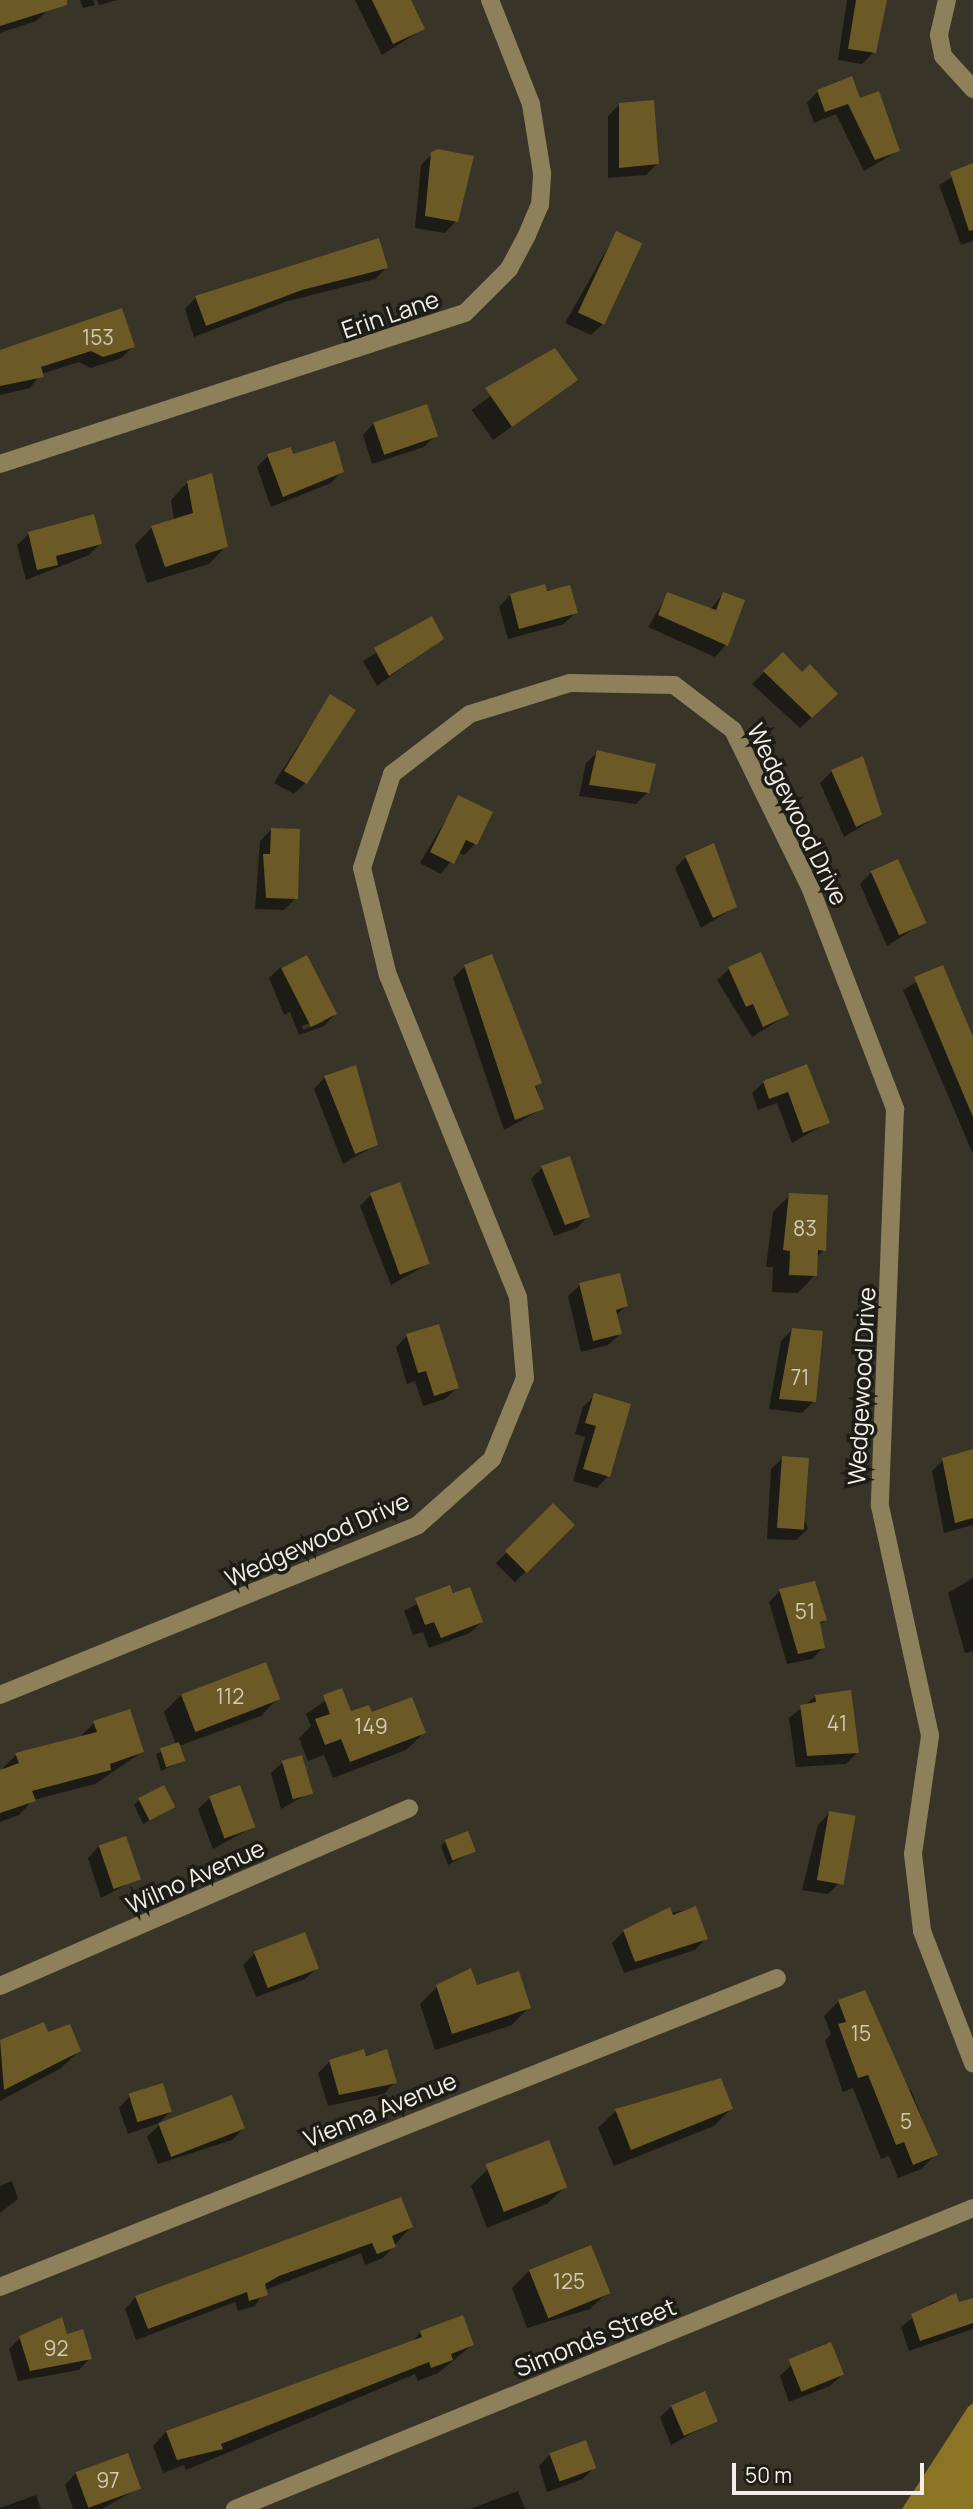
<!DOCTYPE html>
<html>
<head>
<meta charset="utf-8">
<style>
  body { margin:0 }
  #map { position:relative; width:973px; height:2509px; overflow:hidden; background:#383428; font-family:Manrope,sans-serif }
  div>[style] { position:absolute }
  .water>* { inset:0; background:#8c7425 }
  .shadow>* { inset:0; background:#0007; transform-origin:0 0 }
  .building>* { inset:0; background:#6b5a25; transform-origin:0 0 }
  .minor>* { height:18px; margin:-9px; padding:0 9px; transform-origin:9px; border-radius:9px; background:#8d805a }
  span { translate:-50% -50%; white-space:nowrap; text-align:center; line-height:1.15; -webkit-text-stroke:7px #1d1c16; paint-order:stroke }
  .number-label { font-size:21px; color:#d0cab6 }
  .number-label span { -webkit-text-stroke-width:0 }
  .street-label { font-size:24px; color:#f1efe7 }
  .scale { position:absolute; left:732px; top:2463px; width:192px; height:32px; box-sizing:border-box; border:4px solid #f1efe7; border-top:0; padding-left:9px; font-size:21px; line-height:24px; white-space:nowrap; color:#f1efe7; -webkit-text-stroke:5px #1d1c16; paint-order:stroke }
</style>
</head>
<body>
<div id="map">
  <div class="water">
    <div style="clip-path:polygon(973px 2403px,973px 2509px,902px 2509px,968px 2407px)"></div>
  </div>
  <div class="shadow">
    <div style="clip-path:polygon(0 0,45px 0,48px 10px,36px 21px,0 33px)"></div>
    <div style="clip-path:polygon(80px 0,93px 0,95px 5px,83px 8px)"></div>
    <div style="clip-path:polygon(97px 0,118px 0,99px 5px)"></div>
    <div style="clip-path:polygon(355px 0,406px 0,423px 29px,382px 55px)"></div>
    <div style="clip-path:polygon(847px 0,882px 0,874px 52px,862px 64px,838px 60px)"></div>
    <div style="clip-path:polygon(818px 91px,859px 100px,898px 151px,864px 171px,836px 114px,814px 123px,807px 103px)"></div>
    <div style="clip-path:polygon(619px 105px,657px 164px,646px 175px,608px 178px,608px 116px)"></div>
    <div style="clip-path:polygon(432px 154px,456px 221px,445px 233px,415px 228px,421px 165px)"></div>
    <div style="clip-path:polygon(973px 165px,973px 241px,961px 245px,939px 185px)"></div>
    <div style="clip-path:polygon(616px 233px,603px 324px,591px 335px,565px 323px)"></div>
    <div style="clip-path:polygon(386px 268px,375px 279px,288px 301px,194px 337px,185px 309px,196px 297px)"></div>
    <div style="clip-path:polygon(133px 347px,121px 358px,91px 368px,79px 362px,41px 374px,30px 388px,0 395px,0 351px)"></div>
    <div style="left:554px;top:350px;width:37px;height:102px;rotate:54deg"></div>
    <div style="clip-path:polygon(374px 423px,436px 435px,424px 447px,372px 464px,363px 435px)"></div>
    <div style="clip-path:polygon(268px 456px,292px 457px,342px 471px,331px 483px,271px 507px,257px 467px)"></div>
    <div style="clip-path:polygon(188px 482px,226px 546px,209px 564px,147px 583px,135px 545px,152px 527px,174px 520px,171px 500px)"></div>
    <div style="clip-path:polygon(29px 534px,100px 544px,89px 555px,26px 580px,17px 545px)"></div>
    <div style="clip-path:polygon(569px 587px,576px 612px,564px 624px,508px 639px,499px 607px,510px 595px)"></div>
    <div style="clip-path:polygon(668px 594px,710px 610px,723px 594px,726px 645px,715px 657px,648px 627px)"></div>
    <div style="clip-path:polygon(431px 619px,442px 639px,377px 686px,363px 661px)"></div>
    <div style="clip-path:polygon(783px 654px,824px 706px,800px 728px,752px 684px)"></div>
    <div style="clip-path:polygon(330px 696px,305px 783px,294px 794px,274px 783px)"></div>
    <div style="clip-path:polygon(598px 752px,648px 792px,636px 804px,579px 796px,586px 763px)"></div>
    <div style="clip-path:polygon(832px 771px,880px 815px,844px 837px,820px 783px)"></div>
    <div style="clip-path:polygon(459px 797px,475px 844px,464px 855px,458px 852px,441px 874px,420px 863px)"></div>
    <div style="clip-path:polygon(271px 830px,296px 898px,284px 910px,255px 909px,260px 841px)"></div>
    <div style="clip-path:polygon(686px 857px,735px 907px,701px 928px,675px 868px)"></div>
    <div style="clip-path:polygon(871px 873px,923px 923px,887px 946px,860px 884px)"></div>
    <div style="clip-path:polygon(465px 966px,526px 1044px,542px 1109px,504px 1130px,453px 978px)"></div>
    <div style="clip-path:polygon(evenodd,281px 967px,335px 1014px,324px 1026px,299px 1035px,290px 1012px,284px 1015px,269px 978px,281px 967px,323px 1018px,323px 1022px,303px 1030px,302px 1026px,323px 1018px)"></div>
    <div style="clip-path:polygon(942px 967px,973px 1047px,973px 1154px,903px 990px)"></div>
    <div style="clip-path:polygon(729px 969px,787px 1015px,752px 1037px,717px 980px)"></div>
    <div style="clip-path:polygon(806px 1066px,828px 1122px,792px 1143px,777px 1103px,758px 1110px,752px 1093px,764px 1082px)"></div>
    <div style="clip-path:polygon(325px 1077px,376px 1145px,343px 1164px,314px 1089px)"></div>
    <div style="clip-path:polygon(542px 1168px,588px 1216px,577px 1228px,554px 1236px,531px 1179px)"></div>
    <div style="clip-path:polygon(371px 1195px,428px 1264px,391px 1285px,360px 1206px)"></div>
    <div style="clip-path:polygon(790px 1195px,824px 1250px,816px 1258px,815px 1275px,798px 1293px,772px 1292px,773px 1267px,766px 1267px,773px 1212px)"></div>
    <div style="clip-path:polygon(580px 1285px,626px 1306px,615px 1316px,620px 1334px,608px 1345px,581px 1352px,568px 1296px)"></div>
    <div style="clip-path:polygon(792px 1330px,814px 1401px,802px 1413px,769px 1409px,781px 1341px)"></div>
    <div style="clip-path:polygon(407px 1336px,457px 1388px,445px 1399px,423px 1406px,415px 1381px,407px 1384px,396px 1347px)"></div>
    <div style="clip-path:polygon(595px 1395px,608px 1476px,597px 1488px,573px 1481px,585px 1437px,575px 1434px,583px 1407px)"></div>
    <div style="clip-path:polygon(783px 1458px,808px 1529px,796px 1540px,767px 1539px,771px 1469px)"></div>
    <div style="clip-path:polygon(943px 1460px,973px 1467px,973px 1525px,944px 1533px,932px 1471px)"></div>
    <div style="left:553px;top:1506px;width:27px;height:81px;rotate:45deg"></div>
    <div style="clip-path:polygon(973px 1578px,973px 1651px,965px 1653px,948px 1593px)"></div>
    <div style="clip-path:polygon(449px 1587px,481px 1622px,470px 1633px,429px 1648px,423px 1632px,413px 1635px,404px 1611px)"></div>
    <div style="clip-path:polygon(780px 1591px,825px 1620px,819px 1626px,823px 1648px,812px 1659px,787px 1664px,769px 1602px)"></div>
    <div style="clip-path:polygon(341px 1690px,350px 1714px,424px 1733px,406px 1750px,333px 1778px,324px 1755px,308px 1761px,299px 1738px,311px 1726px,306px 1714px)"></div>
    <div style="clip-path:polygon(181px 1695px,278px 1698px,261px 1716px,179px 1746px,183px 1761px,161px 1771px,156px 1754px,176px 1745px,164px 1712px)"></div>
    <div style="clip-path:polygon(816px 1696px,857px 1753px,846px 1764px,796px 1767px,789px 1718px)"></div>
    <div style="clip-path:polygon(94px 1723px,142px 1752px,95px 1784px,33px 1800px,19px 1815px,0 1822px,2px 1769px,16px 1755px,80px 1737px)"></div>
    <div style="clip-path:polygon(283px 1762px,311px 1792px,281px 1809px,271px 1773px)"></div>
    <div style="clip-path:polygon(210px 1798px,253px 1827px,213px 1849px,198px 1809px)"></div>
    <div style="clip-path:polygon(139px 1800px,173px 1807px,143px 1824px,134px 1805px)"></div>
    <div style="clip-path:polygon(829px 1813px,839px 1883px,828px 1894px,802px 1890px,818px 1825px)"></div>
    <div style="clip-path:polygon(446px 1841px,474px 1851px,448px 1865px,441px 1846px)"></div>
    <div style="clip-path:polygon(99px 1846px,139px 1878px,101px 1898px,88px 1858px)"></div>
    <div style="clip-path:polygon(695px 1908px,706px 1938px,695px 1950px,624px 1973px,612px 1943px,624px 1931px,648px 1918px)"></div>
    <div style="clip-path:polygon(255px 1953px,317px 1968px,305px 1979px,256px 1997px,243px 1965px)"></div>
    <div style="clip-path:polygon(437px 1987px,475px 1987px,529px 2007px,512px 2025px,435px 2050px,420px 2004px)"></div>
    <div style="clip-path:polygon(839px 2001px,906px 2092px,911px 2090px,936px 2154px,921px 2169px,898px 2178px,889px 2156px,881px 2159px,853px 2088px,843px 2092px,825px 2041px,831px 2034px,824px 2016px)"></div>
    <div style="clip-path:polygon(43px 2024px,47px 2035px,79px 2051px,61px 2068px,0 2101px,0 2042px)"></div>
    <div style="clip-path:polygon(386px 2051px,395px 2082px,384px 2094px,328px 2106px,318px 2073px,329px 2062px)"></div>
    <div style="clip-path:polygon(130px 2096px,170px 2112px,159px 2123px,128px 2134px,119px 2108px)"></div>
    <div style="clip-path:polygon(640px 2101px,642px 2108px,731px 2109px,714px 2126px,614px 2166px,598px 2128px,616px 2111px)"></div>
    <div style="clip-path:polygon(159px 2125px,243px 2129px,232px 2140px,158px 2164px,147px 2137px)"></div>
    <div style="clip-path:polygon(488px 2169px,565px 2187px,547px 2204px,487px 2228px,471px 2186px)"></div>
    <div style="clip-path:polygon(12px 2181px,18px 2199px,0 2213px,0 2186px)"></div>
    <div style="clip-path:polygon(411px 2227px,383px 2258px,365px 2265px,361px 2253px,265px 2290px,255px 2306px,238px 2311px,235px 2302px,136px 2340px,125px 2309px,136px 2297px)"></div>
    <div style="clip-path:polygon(529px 2271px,608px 2292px,590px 2309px,527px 2328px,512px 2288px)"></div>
    <div style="clip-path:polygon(955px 2295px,958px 2304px,973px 2299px,973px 2329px,909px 2351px,901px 2327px,931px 2303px)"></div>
    <div style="clip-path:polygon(421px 2332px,472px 2345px,438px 2373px,418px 2381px,415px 2374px,186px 2470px,184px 2465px,163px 2473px,153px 2446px,166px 2432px,411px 2343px)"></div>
    <div style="clip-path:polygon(20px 2338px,90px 2358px,79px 2370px,18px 2381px,9px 2349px)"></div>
    <div style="clip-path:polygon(791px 2365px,842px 2375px,830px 2386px,789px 2402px,780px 2376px)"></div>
    <div style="clip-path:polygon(672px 2406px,716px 2420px,671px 2445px,660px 2417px)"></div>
    <div style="clip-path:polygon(550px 2454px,594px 2468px,583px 2479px,547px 2492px,539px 2466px)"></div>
    <div style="clip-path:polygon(76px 2473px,139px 2488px,102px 2509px,73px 2509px,65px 2485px)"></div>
    <div style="clip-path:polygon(518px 2491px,525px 2509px,470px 2509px)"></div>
    <div style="clip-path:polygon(36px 2495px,41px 2509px,0 2509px,0 2508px)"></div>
  </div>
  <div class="building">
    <div style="clip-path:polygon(0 0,67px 0,67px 5px,0 26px)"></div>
    <div style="clip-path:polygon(372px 0,411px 0,425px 29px,393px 44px)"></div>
    <div style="clip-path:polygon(856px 0,887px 0,876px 53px,848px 49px)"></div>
    <div style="clip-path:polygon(852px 76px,860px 98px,879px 91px,900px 151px,875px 160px,848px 104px,825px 112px,817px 90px)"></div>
    <div style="clip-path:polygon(654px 100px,659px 164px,619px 168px,619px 103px)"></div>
    <div style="clip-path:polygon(438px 149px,474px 156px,458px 222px,425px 216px,431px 152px)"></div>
    <div style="clip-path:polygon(973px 163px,973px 230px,969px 231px,950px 172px)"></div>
    <div style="left:616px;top:231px;width:29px;height:90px;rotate:25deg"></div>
    <div style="clip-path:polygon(379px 238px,388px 268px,302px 290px,206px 326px,195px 296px)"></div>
    <div style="clip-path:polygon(122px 308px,135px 347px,103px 357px,91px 351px,41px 367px,44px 377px,0 386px,0 350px)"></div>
    <div style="clip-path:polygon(555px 348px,578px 380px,512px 427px,485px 388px)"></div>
    <div style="left:427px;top:404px;width:34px;height:57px;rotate:71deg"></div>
    <div style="clip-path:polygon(335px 441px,344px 472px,283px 497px,267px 454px,291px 447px,293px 454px)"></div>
    <div style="clip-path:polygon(212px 473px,228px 547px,165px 567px,151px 526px,193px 513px,187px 481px)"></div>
    <div style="clip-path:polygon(94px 514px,102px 544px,56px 556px,58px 565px,37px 570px,28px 532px)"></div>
    <div style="clip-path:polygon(545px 584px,547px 591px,570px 585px,578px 613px,519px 629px,510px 594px)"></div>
    <div style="clip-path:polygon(667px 592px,716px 610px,723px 592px,745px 600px,728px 646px,658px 615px)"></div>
    <div style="clip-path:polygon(432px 616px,444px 639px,389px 676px,374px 648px)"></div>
    <div style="clip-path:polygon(783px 652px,802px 672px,810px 664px,838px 694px,812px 718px,763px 671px)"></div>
    <div style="clip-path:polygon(330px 694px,356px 710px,307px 784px,284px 771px)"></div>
    <div style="clip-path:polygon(597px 750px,656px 764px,649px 793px,589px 785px)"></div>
    <div style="clip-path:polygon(863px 756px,882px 815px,856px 827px,831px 770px)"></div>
    <div style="clip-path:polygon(458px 795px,493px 812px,477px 845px,466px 840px,454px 864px,430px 852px)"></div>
    <div style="clip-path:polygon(271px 828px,300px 829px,298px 899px,266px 898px,263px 854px,270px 854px)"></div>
    <div style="clip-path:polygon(714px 843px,737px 907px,713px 918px,685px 856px)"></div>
    <div style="left:898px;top:859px;width:70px;height:30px;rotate:66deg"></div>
    <div style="clip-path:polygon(761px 952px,789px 1015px,763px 1027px,753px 1004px,746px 1007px,728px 967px)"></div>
    <div style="clip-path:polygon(492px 954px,542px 1083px,535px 1086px,544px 1109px,515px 1120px,464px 965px)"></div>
    <div style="left:307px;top:955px;width:66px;height:29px;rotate:63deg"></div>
    <div style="clip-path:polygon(943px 965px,973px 1037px,973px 1117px,914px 977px)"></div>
    <div style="clip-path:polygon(807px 1064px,830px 1123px,803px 1133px,788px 1092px,769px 1099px,763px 1081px)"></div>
    <div style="clip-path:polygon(356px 1065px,378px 1145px,355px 1154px,324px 1076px)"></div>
    <div style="clip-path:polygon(570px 1156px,590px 1217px,565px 1225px,541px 1166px)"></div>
    <div style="left:400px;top:1182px;width:87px;height:32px;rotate:70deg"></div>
    <div style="clip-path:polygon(789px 1193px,828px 1195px,826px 1251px,818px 1250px,817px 1276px,789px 1275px,790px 1251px,783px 1250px)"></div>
    <div style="clip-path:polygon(620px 1273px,628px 1306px,616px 1310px,622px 1334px,593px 1341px,579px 1283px)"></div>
    <div style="clip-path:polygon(439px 1324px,459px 1388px,434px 1396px,426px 1371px,418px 1373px,406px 1334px)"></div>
    <div style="clip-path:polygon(792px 1328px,823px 1331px,816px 1402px,779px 1399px)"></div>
    <div style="clip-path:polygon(594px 1393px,631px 1404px,610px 1477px,583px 1469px,596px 1426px,585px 1423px)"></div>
    <div style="clip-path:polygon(973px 1449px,973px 1518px,955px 1523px,942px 1458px)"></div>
    <div style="left:782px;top:1456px;width:27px;height:72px;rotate:4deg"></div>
    <div style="left:553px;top:1503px;width:31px;height:68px;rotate:45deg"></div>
    <div style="clip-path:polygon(815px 1581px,827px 1620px,820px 1622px,825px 1648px,798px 1654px,779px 1589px)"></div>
    <div style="clip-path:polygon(450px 1585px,453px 1593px,470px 1587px,483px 1622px,441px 1638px,434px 1622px,425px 1625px,415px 1598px)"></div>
    <div style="left:266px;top:1662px;width:40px;height:91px;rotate:69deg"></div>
    <div style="clip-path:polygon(342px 1688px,351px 1711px,369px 1705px,372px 1712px,412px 1697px,426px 1733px,350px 1762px,341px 1739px,325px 1745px,315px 1719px,330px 1714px,323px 1695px)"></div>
    <div style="clip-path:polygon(851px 1690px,859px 1753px,807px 1756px,800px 1705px,816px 1702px,815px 1695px)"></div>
    <div style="clip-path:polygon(130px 1709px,144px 1752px,110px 1764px,111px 1770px,32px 1791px,36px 1801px,0 1813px,0 1770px,19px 1763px,15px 1753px,97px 1732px,93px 1721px)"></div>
    <div style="left:179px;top:1742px;width:20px;height:20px;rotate:72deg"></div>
    <div style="left:302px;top:1755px;width:40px;height:21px;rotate:74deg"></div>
    <div style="left:164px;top:1785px;width:25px;height:29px;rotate:63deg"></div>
    <div style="left:240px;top:1785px;width:45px;height:33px;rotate:70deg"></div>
    <div style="left:829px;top:1811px;width:27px;height:70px;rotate:10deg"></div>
    <div style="left:468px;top:1831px;width:22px;height:25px;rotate:69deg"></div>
    <div style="left:126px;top:1836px;width:46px;height:29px;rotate:71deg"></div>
    <div style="clip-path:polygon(696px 1906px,708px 1939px,635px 1962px,623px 1930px,670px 1907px,673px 1915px)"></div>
    <div style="left:305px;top:1932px;width:39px;height:55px;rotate:69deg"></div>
    <div style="clip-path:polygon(471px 1968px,477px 1985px,519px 1971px,531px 2008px,452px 2034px,436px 1985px)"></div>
    <div style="clip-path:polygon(865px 1990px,938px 2155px,913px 2165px,904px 2142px,896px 2145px,868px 2075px,858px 2078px,838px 2024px,846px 2022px,838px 2000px)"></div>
    <div style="clip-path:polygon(44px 2022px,48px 2032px,70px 2024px,81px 2051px,4px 2090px,0 2040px)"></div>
    <div style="clip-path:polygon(364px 2049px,366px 2056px,387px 2049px,397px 2083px,339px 2095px,329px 2060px)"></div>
    <div style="clip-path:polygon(721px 2078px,733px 2109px,631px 2150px,615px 2109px)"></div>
    <div style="left:163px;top:2083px;width:30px;height:36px;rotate:73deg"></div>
    <div style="left:232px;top:2095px;width:36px;height:79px;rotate:69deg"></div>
    <div style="left:549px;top:2140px;width:51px;height:68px;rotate:69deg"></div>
    <div style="clip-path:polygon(401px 2197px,413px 2227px,392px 2236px,396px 2247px,377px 2254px,372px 2243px,279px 2276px,265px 2284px,268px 2295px,249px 2301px,247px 2292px,148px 2329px,135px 2296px)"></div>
    <div style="left:591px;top:2245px;width:52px;height:67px;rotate:68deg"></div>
    <div style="clip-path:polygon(956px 2293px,959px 2302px,973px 2298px,973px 2323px,920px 2341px,911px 2314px)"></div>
    <div style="clip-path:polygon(463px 2315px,474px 2345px,451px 2354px,453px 2360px,431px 2368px,429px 2362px,221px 2444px,223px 2449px,177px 2460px,166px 2431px,422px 2337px,420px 2331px)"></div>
    <div style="clip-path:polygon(62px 2317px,67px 2334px,83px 2329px,92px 2359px,30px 2371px,19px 2336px)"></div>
    <div style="left:831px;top:2342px;width:35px;height:46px;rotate:68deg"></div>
    <div style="left:705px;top:2391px;width:33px;height:37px;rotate:67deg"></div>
    <div style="left:586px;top:2440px;width:30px;height:39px;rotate:70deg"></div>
    <div style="left:128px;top:2453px;width:38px;height:56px;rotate:70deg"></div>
  </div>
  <div class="minor">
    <div style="left:947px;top:0;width:36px;rotate:103deg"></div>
    <div style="left:939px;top:35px;width:21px;rotate:79deg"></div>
    <div style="left:943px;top:56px;width:45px;rotate:47.7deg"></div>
    <div style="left:0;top:464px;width:489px;rotate:-18deg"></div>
    <div style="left:465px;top:313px;width:62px;rotate:-45deg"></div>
    <div style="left:509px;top:269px;width:38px;rotate:-62deg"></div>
    <div style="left:527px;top:235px;width:33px;rotate:-67deg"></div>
    <div style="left:540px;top:205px;width:32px;rotate:-86deg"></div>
    <div style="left:542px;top:173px;width:70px;rotate:-99.1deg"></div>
    <div style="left:531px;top:104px;width:112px;rotate:-111.5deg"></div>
    <div style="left:0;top:1695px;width:451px;rotate:-22.1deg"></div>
    <div style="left:418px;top:1525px;width:99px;rotate:-41.7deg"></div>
    <div style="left:492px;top:1459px;width:87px;rotate:-67.8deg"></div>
    <div style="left:525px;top:1378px;width:81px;rotate:-94.9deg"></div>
    <div style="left:518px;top:1297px;width:346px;rotate:-112deg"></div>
    <div style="left:388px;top:976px;width:111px;rotate:-103.5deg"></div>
    <div style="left:362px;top:868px;width:99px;rotate:-72.3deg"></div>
    <div style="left:392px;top:774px;width:98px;rotate:-37.6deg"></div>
    <div style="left:470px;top:714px;width:105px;rotate:-17.2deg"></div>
    <div style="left:570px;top:683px;width:104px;rotate:1.1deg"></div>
    <div style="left:674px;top:685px;width:74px;rotate:37.3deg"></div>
    <div style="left:733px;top:730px;width:175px;rotate:63.9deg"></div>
    <div style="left:810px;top:887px;width:238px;rotate:69deg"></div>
    <div style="left:895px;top:1109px;width:397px;rotate:92.2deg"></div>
    <div style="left:880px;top:1506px;width:235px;rotate:77.7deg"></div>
    <div style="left:930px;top:1736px;width:119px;rotate:98.2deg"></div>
    <div style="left:913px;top:1854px;width:78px;rotate:83.3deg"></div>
    <div style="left:922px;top:1931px;width:142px;rotate:68.9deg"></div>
    <div style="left:0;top:1986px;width:446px;rotate:-23.5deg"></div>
    <div style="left:0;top:2287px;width:836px;rotate:-21.69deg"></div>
    <div style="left:235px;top:2509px;width:797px;rotate:-22.19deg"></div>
  </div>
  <div class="number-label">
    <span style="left:98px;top:337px">153</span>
    <span style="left:805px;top:1228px">83</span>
    <span style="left:800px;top:1377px">71</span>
    <span style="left:805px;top:1611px">51</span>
    <span style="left:230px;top:1696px">112</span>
    <span style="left:837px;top:1723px">41</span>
    <span style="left:371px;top:1726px">149</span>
    <span style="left:861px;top:2033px">15</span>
    <span style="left:906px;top:2121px">5</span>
    <span style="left:569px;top:2281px">125</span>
    <span style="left:56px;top:2348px">92</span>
    <span style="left:108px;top:2480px">97</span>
  </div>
  <div class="street-label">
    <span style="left:390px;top:314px;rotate:-19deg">Erin Lane</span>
    <span style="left:798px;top:814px;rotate:64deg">Wedgewood Drive</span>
    <span style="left:861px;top:1386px;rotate:-87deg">Wedgewood Drive</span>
    <span style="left:317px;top:1539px;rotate:-24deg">Wedgewood Drive</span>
    <span style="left:195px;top:1876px;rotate:-24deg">Wilno Avenue</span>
    <span style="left:380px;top:2109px;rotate:-22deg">Vienna Avenue</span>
    <span style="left:595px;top:2337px;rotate:-22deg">Simonds Street</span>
  </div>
  <div class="scale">50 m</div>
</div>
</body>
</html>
